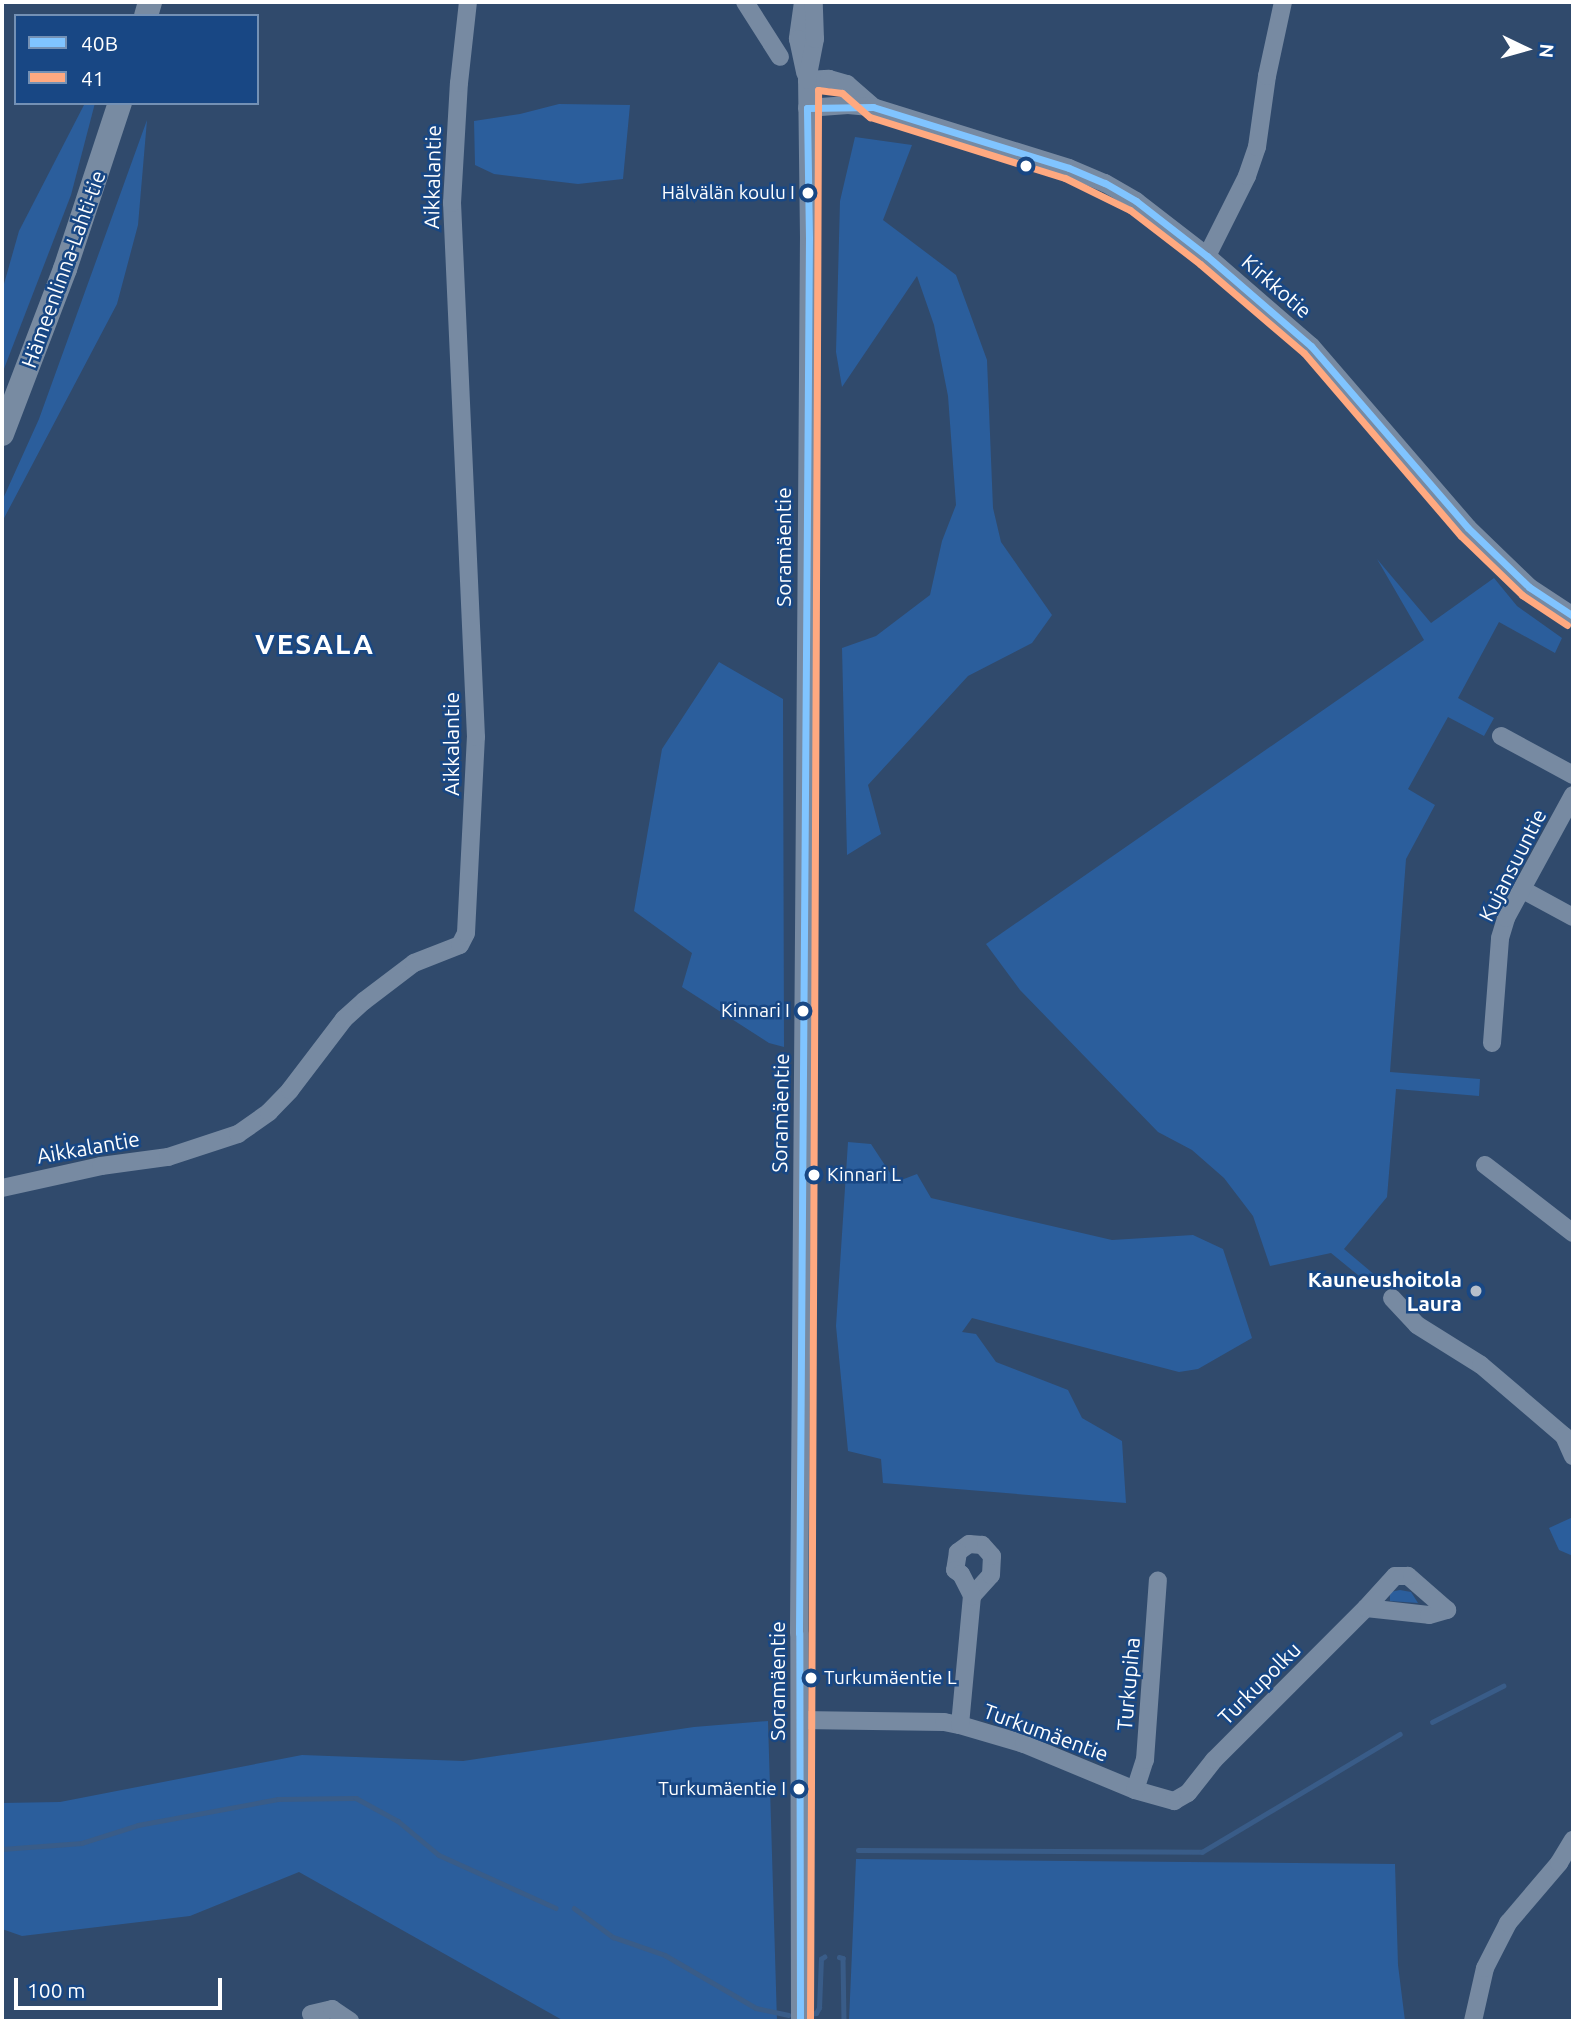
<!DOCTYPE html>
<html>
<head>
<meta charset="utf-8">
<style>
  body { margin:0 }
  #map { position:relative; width:1575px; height:2023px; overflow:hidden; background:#304a6c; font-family:Ubuntu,sans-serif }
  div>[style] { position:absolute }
  .green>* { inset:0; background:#2b5e9c }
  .stream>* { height:4.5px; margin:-2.25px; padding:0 2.25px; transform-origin:2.25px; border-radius:2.25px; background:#395c88 }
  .minor>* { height:18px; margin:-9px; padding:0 9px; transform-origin:9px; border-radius:9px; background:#778aa2 }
  .highway>* { height:24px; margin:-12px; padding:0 12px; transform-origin:12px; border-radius:12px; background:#788ba2 }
  .bus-1>* { height:7px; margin:-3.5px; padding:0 3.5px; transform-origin:3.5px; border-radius:3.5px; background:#80c4ff }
  .bus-2>* { height:7px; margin:-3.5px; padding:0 3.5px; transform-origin:3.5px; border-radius:3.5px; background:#ffa980 }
  .dots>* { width:19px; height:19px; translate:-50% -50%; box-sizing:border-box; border:4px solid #184784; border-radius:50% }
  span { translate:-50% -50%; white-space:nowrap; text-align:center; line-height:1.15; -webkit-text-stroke:5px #184784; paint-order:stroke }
  .bus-label { font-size:19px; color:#fff }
  .right { translate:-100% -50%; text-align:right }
  .left { translate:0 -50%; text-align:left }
  .street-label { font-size:21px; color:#fff }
  .poi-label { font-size:21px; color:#fff; font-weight:700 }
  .district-label { font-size:28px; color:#fff; font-weight:700; letter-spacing:2px }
  .frame { position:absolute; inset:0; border:4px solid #fff; pointer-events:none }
  .legend { position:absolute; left:14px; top:14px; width:245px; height:91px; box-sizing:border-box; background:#184784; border:2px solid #7491b5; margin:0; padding:9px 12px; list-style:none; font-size:21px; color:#fff }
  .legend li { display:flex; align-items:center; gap:14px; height:35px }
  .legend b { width:35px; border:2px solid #7491b5 }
  .north { position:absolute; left:1491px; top:14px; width:70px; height:70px; -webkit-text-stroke:5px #184784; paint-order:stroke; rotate:95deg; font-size:19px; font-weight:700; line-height:28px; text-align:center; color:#fff }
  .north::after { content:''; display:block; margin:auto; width:24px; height:32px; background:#fff; clip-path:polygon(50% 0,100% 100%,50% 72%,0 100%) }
  .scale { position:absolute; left:14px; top:1978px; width:208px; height:32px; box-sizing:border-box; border:4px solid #fff; border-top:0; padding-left:9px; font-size:21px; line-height:24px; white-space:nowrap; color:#fff; -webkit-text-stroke:5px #184784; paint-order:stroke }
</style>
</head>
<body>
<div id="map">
  <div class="green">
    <div style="clip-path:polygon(85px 103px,95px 103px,71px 195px,2px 374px,2px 291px,19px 231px)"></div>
    <div style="clip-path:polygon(559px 104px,630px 105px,623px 179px,578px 184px,494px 174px,475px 165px,474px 121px,520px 114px)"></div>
    <div style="clip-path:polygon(147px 120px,138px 225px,117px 304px,2px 522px,2px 501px,39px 419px)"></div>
    <div style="clip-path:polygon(855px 137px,912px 145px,883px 220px,956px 275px,987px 360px,993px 508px,1001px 542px,1052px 615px,1032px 643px,968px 676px,868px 785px,881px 834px,847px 855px,842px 648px,876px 636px,930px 595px,942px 541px,956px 505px,948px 396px,934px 325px,917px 276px,842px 387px,836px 352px,840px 201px)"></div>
    <div style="clip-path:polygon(1377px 559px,1431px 623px,1494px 578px,1517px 606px,1562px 638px,1555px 653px,1499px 622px,1458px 698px,1494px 718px,1484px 736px,1448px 717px,1408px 789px,1435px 805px,1406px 859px,1390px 1072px,1480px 1079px,1479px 1096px,1396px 1089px,1387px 1197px,1344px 1249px,1382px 1281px,1375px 1289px,1331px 1253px,1270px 1266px,1253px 1216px,1224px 1178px,1192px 1150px,1158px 1132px,1020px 990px,986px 944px,1424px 640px)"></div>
    <div style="clip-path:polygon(719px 662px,783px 699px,784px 1047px,769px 1043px,682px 987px,692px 953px,634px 911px,662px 749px)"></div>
    <div style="clip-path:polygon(848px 1142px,871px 1144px,896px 1182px,917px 1174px,931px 1198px,1112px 1240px,1193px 1235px,1223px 1249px,1252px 1338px,1198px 1369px,1179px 1372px,972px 1318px,962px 1332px,976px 1334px,996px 1362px,1068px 1390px,1082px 1418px,1122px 1441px,1126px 1503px,883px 1483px,881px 1459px,848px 1451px,836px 1326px)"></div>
    <div style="clip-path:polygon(1573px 1517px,1573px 1556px,1559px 1550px,1549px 1528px)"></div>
    <div style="clip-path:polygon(1400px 1590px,1411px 1592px,1418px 1603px,1390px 1601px,1390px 1592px)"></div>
    <div style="clip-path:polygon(768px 1721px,777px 2021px,564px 2021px,299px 1872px,190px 1916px,22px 1936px,2px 1929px,2px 1803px,60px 1802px,302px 1755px,463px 1761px,694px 1727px)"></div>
    <div style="clip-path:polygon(856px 1859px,1395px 1864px,1398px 1965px,1405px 2021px,849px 2021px)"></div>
  </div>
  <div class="stream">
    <div style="left:1432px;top:1722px;width:80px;rotate:-26.9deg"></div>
    <div style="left:2px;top:1849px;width:80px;rotate:-4.3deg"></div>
    <div style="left:82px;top:1843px;width:59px;rotate:-17.8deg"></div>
    <div style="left:138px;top:1825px;width:142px;rotate:-10.5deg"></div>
    <div style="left:278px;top:1799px;width:78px;rotate:-0.7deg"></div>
    <div style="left:356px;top:1798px;width:48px;rotate:28.7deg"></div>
    <div style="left:398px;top:1821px;width:53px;rotate:39.7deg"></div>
    <div style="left:439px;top:1855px;width:128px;rotate:24.4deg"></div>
    <div style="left:858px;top:1850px;width:344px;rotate:0.3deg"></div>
    <div style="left:1202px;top:1852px;width:230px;rotate:-30.8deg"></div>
    <div style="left:574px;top:1908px;width:49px;rotate:36.6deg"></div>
    <div style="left:613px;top:1937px;width:55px;rotate:19.1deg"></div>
    <div style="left:665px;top:1955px;width:105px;rotate:30.2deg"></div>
    <div style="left:756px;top:2008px;width:33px;rotate:12deg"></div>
    <div style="left:839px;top:1957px;width:4px;rotate:14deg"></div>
    <div style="left:843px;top:1958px;width:63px;rotate:89.1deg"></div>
    <div style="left:809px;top:2014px;width:7px;rotate:-8deg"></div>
    <div style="left:816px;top:2013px;width:6px;rotate:-59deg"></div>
    <div style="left:819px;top:2008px;width:49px;rotate:-87.7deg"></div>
    <div style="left:821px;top:1959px;width:4px;rotate:-34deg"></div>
  </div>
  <div class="minor">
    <div style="left:745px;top:2px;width:65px;rotate:57.5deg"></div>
    <div style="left:803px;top:2px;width:37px;rotate:98deg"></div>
    <div style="left:798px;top:39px;width:35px;rotate:78deg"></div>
    <div style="left:807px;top:80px;width:22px;rotate:-3deg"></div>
    <div style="left:829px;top:79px;width:19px;rotate:16deg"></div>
    <div style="left:847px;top:84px;width:35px;rotate:41deg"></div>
    <div style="left:807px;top:108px;width:41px;rotate:-4.2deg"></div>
    <div style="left:848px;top:105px;width:25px;rotate:5deg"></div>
    <div style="left:873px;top:107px;width:205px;rotate:17.3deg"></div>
    <div style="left:1069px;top:168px;width:39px;rotate:23deg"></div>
    <div style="left:1105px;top:183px;width:36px;rotate:30deg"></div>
    <div style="left:1136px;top:201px;width:90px;rotate:37.8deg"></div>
    <div style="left:1207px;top:256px;width:138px;rotate:40.9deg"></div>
    <div style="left:1311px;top:346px;width:240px;rotate:49.2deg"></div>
    <div style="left:1468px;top:528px;width:85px;rotate:44deg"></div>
    <div style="left:1529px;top:587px;width:53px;rotate:33.4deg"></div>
    <div style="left:1207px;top:256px;width:89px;rotate:-63.4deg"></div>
    <div style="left:1247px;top:176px;width:31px;rotate:-71deg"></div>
    <div style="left:1257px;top:147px;width:72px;rotate:-82deg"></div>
    <div style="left:1267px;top:76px;width:76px;rotate:-77.8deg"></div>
    <div style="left:1501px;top:736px;width:82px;rotate:28.4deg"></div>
    <div style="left:1523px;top:890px;width:57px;rotate:28.4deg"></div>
    <div style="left:1492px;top:1043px;width:105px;rotate:-85.6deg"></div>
    <div style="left:1500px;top:938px;width:21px;rotate:-73deg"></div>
    <div style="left:1506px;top:918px;width:140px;rotate:-61.4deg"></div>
    <div style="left:1485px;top:1165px;width:111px;rotate:37.7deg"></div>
    <div style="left:2px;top:1188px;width:101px;rotate:-12.5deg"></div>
    <div style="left:101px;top:1166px;width:68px;rotate:-7.7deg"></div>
    <div style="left:168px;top:1157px;width:74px;rotate:-18.2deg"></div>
    <div style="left:238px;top:1134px;width:38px;rotate:-35deg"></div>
    <div style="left:269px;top:1112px;width:30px;rotate:-46deg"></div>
    <div style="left:290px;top:1090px;width:89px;rotate:-52.7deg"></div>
    <div style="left:344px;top:1019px;width:27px;rotate:-42deg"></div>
    <div style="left:364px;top:1001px;width:63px;rotate:-37.2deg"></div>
    <div style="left:414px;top:963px;width:49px;rotate:-21.4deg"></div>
    <div style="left:460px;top:945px;width:13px;rotate:-63deg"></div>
    <div style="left:466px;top:933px;width:196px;rotate:-87.1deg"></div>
    <div style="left:476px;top:737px;width:535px;rotate:-92.57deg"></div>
    <div style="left:452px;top:203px;width:120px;rotate:-86.7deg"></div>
    <div style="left:459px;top:83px;width:81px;rotate:-83.7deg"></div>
    <div style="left:1392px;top:1298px;width:37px;rotate:47deg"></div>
    <div style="left:1417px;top:1325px;width:75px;rotate:32deg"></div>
    <div style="left:1481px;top:1365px;width:109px;rotate:40.5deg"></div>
    <div style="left:1564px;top:1436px;width:22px;rotate:66deg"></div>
    <div style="left:800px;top:1720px;width:144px;rotate:0.8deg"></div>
    <div style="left:944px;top:1722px;width:16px;rotate:11deg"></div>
    <div style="left:960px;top:1725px;width:67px;rotate:16.5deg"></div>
    <div style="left:1024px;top:1744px;width:120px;rotate:22.5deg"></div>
    <div style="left:1135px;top:1790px;width:41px;rotate:15.8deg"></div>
    <div style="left:1174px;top:1801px;width:16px;rotate:-30deg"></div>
    <div style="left:1188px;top:1793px;width:42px;rotate:-51.8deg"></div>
    <div style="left:1214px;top:1760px;width:215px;rotate:-45deg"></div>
    <div style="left:1366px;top:1608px;width:63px;rotate:6.3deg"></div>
    <div style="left:1429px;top:1615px;width:19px;rotate:-16deg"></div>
    <div style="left:1447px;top:1610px;width:52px;rotate:-138.9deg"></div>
    <div style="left:1408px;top:1576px;width:13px;rotate:180deg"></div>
    <div style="left:1395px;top:1576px;width:43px;rotate:132.2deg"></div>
    <div style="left:960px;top:1725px;width:130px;rotate:-84.7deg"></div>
    <div style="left:972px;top:1596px;width:28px;rotate:-48deg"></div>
    <div style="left:991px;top:1575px;width:19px;rotate:-87deg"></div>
    <div style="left:992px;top:1556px;width:15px;rotate:-132deg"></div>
    <div style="left:982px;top:1545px;width:13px;rotate:-176deg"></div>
    <div style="left:969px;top:1544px;width:14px;rotate:144deg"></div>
    <div style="left:958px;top:1552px;width:18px;rotate:99deg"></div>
    <div style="left:955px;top:1570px;width:7px;rotate:34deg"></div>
    <div style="left:961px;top:1574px;width:25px;rotate:63deg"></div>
    <div style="left:1135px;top:1790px;width:32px;rotate:-72deg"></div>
    <div style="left:1145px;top:1760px;width:180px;rotate:-85.9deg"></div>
    <div style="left:311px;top:2014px;width:22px;rotate:-13deg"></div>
    <div style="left:332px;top:2009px;width:22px;rotate:34deg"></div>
    <div style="left:800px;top:2021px;width:388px;rotate:-90.1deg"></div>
    <div style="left:799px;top:1633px;width:1395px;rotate:-89.59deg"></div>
    <div style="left:809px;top:238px;width:158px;rotate:-90.7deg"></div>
    <div style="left:807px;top:80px;width:42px;rotate:-79deg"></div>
    <div style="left:815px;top:39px;width:37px;rotate:-92deg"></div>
    <div style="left:1473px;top:2021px;width:54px;rotate:-77.2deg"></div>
    <div style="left:1485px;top:1968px;width:51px;rotate:-62.9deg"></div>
    <div style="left:1508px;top:1923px;width:79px;rotate:-49.6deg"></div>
    <div style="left:1559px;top:1863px;width:27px;rotate:-59deg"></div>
  </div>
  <div class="highway">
    <div style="left:146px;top:16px;width:15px;rotate:-74deg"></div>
    <div style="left:2px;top:434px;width:177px;rotate:-69.1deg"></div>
    <div style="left:65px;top:269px;width:175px;rotate:-71.7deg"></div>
  </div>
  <div class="bus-1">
    <div style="left:807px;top:108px;width:66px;rotate:-0.9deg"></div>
    <div style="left:873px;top:107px;width:205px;rotate:17.3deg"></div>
    <div style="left:1069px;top:168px;width:39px;rotate:23deg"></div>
    <div style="left:1105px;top:183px;width:36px;rotate:30deg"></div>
    <div style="left:1136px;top:201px;width:90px;rotate:37.8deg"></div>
    <div style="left:1207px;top:256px;width:138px;rotate:40.9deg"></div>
    <div style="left:1311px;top:346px;width:240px;rotate:49.2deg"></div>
    <div style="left:1468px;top:528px;width:85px;rotate:44deg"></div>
    <div style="left:1529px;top:587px;width:53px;rotate:33.4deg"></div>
    <div style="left:800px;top:2021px;width:388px;rotate:-90.1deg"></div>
    <div style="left:799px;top:1633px;width:1395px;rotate:-89.59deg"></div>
    <div style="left:809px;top:238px;width:130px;rotate:-90.9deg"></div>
  </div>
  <div class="bus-2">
    <div style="left:810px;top:2021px;width:1931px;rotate:-89.76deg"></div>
    <div style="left:818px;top:90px;width:24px;rotate:7deg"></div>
    <div style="left:842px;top:93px;width:37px;rotate:41deg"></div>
    <div style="left:870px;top:117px;width:204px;rotate:17.4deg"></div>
    <div style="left:1065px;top:178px;width:72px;rotate:26.2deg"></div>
    <div style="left:1130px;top:210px;width:88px;rotate:37.6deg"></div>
    <div style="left:1200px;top:264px;width:137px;rotate:40.6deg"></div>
    <div style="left:1304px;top:353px;width:241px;rotate:49.4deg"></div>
    <div style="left:1461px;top:536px;width:85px;rotate:44deg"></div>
    <div style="left:1522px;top:595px;width:54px;rotate:33.7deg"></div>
  </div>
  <div class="dots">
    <div style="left:1026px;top:166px;background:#fff"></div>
    <div style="left:808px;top:193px;background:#fff"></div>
    <div style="left:803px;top:1011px;background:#fff"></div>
    <div style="left:814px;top:1175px;background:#fff"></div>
    <div style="left:1476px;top:1291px;background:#b7c0cc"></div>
    <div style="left:811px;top:1678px;background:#fff"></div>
    <div style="left:799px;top:1789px;background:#fff"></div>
  </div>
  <div class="bus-label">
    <span class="right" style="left:795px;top:193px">Hälvälän koulu I</span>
    <span class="right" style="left:790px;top:1011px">Kinnari I</span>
    <span class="left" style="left:827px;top:1175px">Kinnari L</span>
    <span class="left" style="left:824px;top:1678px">Turkumäentie L</span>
    <span class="right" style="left:786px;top:1789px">Turkumäentie I</span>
  </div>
  <div class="street-label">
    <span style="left:432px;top:177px;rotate:-89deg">Aikkalantie</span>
    <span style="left:63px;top:269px;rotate:-70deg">Hämeenlinna-Lahti-tie</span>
    <span style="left:1277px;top:286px;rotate:41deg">Kirkkotie</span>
    <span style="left:783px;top:547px;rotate:-90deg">Soramäentie</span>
    <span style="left:451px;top:744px;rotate:-90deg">Aikkalantie</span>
    <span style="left:1512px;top:865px;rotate:-63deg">Kujansuuntie</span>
    <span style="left:780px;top:1113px;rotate:-89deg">Soramäentie</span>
    <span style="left:88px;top:1147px;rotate:-10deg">Aikkalantie</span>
    <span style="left:777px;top:1681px;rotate:-90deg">Soramäentie</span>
    <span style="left:1259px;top:1683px;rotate:-45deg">Turkupolku</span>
    <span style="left:1128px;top:1684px;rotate:-85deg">Turkupiha</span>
    <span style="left:1046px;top:1732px;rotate:20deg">Turkumäentie</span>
  </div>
  <div class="poi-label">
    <span class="right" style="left:1462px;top:1291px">Kauneushoitola<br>Laura</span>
  </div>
  <div class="district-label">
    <span style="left:315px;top:644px">VESALA</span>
  </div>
  <div class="frame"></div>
  <ul class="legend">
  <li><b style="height:9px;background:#80c4ff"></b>40B</li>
  <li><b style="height:9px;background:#ffa980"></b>41</li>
  </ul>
  <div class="north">N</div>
  <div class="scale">100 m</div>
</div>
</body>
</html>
